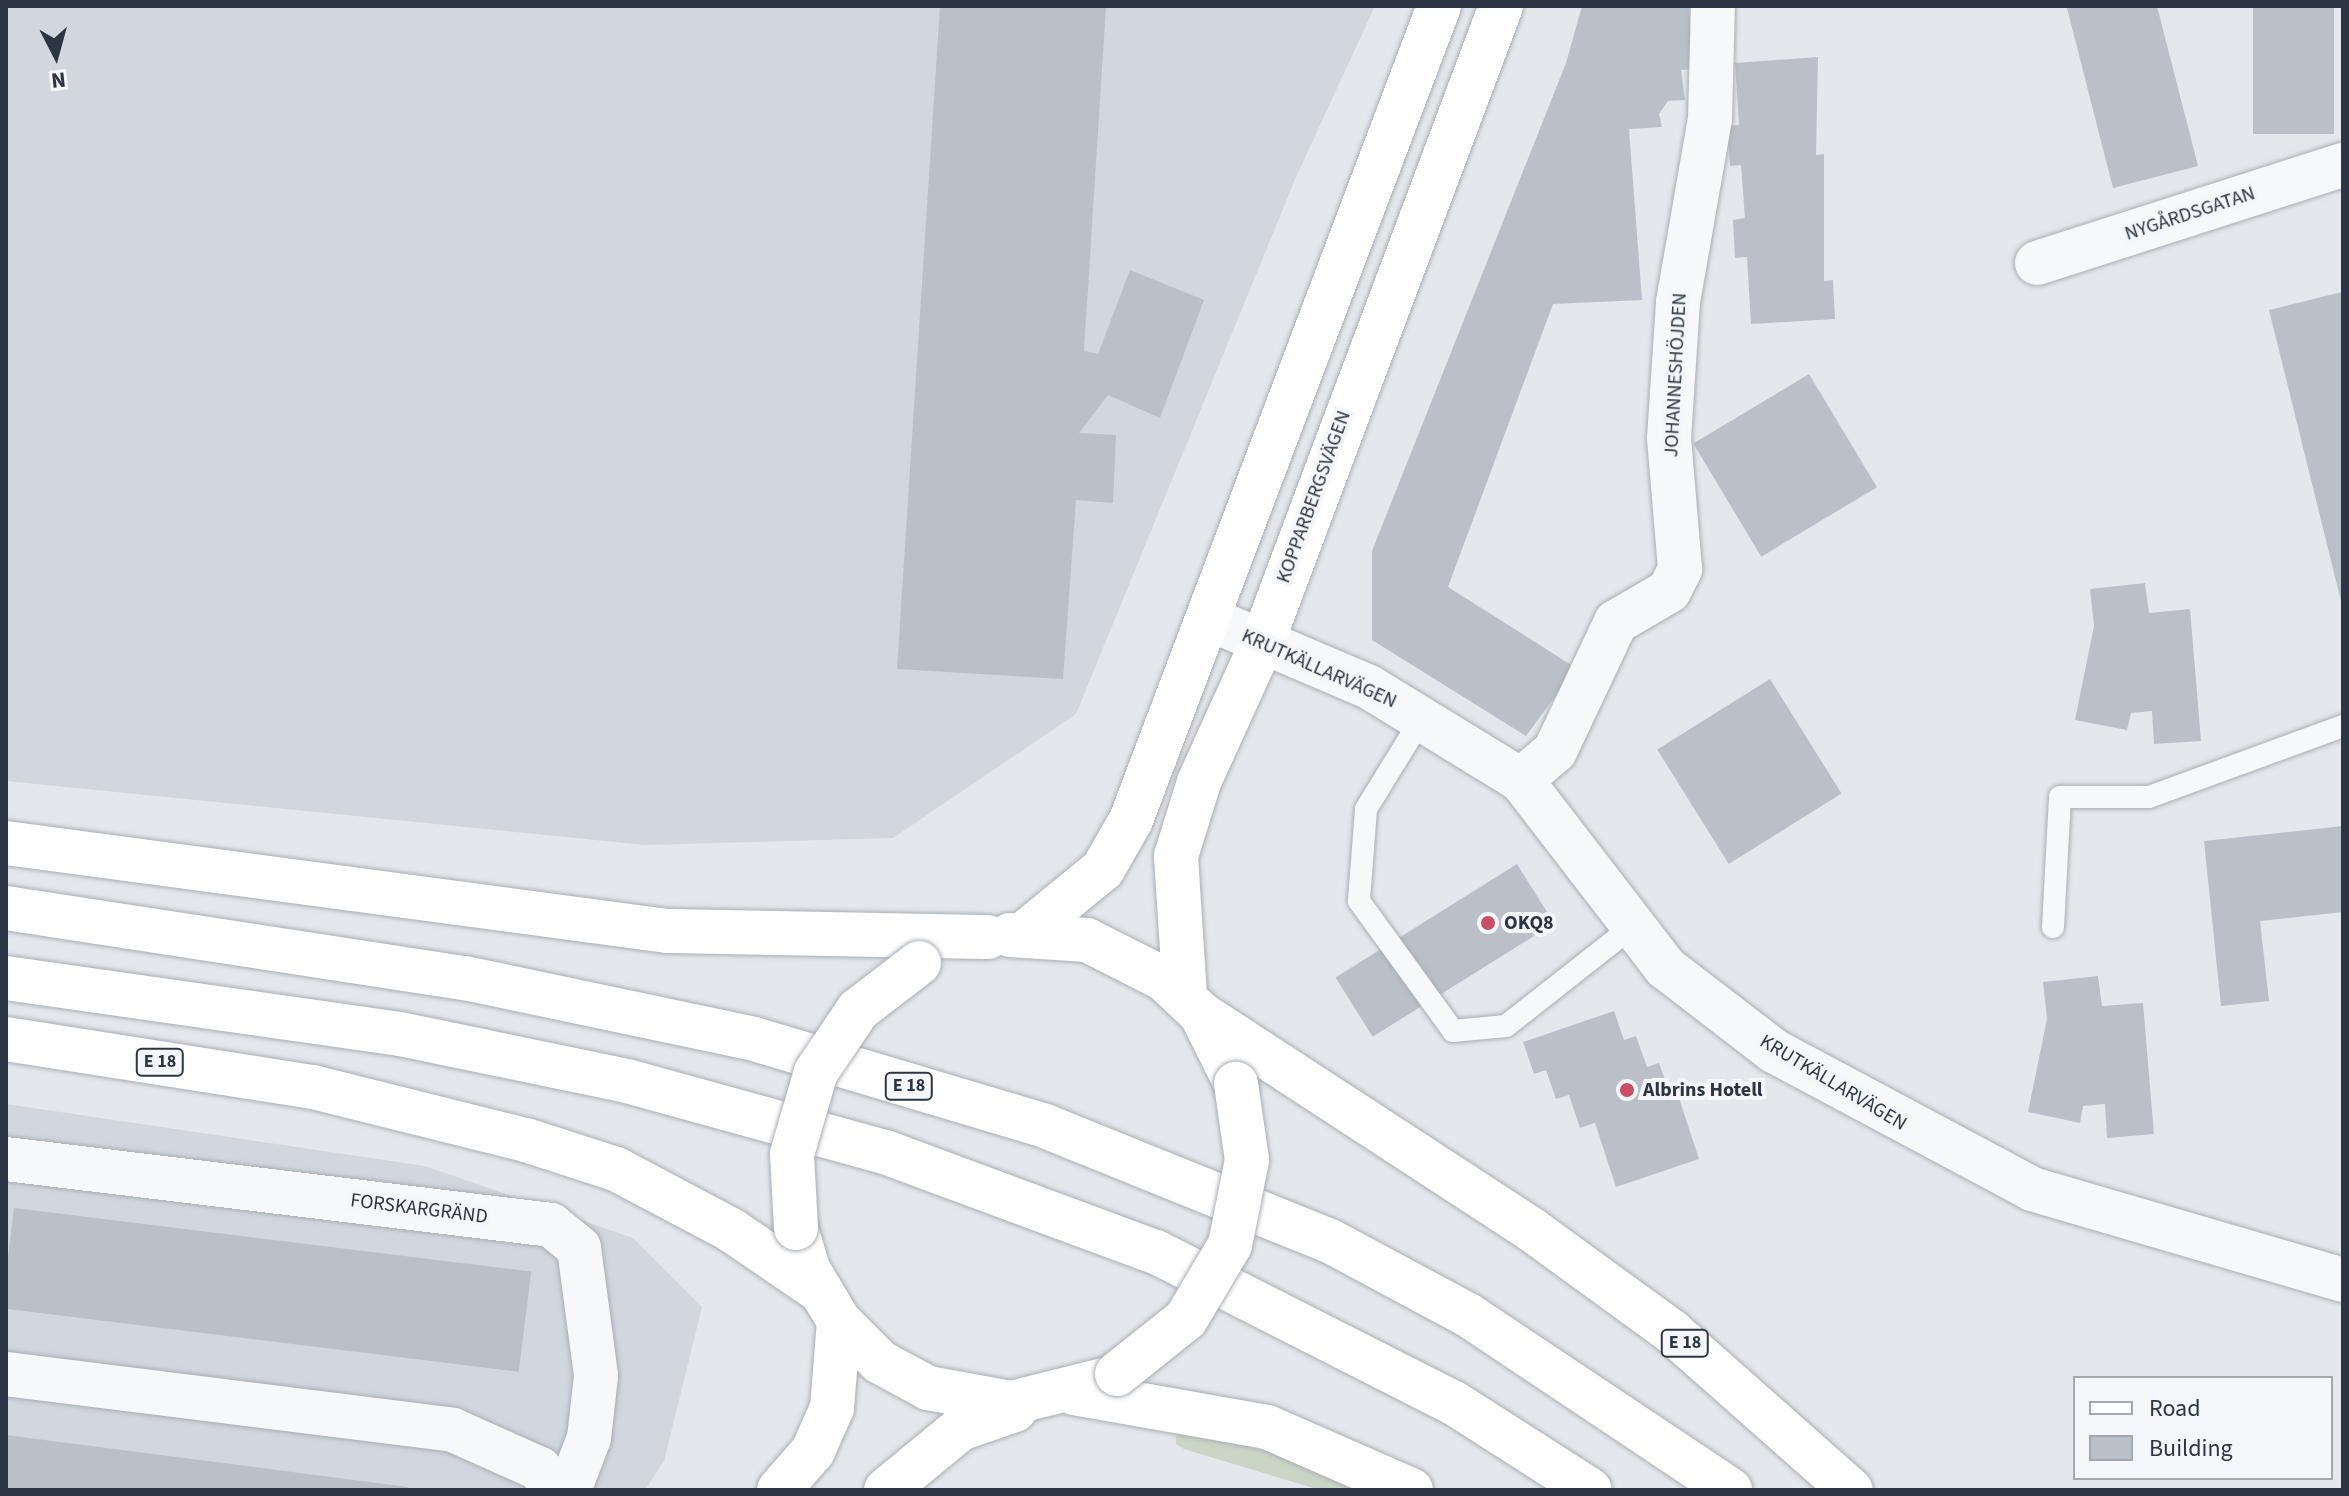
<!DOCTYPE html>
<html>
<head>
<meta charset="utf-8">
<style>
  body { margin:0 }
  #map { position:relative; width:2349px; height:1496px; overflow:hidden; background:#e4e7eb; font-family:"Source Sans 3",sans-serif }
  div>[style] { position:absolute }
  .built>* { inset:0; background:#d2d6dd }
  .green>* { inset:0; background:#cad5c5 }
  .building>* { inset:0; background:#bbc0c8; transform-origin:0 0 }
  .roads { filter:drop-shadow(0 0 2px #a9aeb5) drop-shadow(0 0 2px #a9aeb5) }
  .lane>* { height:22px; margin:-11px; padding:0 11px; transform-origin:11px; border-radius:11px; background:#f7f8fa }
  .street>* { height:44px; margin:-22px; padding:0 22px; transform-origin:22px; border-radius:22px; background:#f7f8fa }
  .secondary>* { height:44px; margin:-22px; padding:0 22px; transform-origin:22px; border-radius:22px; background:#fff }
  .highway>* { height:44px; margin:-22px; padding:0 22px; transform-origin:22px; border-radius:22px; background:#fff }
  .bridges { filter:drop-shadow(0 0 2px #a9aeb5) drop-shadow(0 0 2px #a9aeb5) }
  .secondary-bridge>* { height:44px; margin:-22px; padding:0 22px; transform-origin:22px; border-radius:22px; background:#fff }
  .dots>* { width:22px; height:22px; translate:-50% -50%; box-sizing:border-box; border:4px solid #f4f6f9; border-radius:50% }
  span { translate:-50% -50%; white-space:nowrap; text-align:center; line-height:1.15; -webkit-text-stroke:8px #f4f6f9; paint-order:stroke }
  .shield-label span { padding:2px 6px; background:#f4f6f9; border:2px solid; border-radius:6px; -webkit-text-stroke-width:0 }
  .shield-label { font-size:18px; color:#2c3543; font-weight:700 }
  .street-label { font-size:20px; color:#2c3543 }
  .poi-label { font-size:20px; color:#2c3543; font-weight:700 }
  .left { translate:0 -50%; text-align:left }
  .frame { position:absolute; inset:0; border:8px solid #2c3543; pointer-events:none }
  .legend { position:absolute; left:2073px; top:1376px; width:260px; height:104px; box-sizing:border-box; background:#f4f6f9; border:2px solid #a4a9b0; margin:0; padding:10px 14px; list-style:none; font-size:24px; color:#2c3543 }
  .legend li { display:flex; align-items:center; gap:16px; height:40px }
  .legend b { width:40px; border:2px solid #a4a9b0 }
  .north { position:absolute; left:16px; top:16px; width:80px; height:80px; -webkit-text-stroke:6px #f4f6f9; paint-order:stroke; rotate:174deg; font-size:22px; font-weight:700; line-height:32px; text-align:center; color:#2c3543 }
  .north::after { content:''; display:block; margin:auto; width:28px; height:36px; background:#2c3543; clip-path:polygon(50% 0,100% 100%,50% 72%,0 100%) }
</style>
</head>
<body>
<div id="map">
  <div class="built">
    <div style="clip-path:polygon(6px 6px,1375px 6px,1296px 177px,1076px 714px,893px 838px,645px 845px,6px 781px)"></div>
    <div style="clip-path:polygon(6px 1104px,425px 1166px,633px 1238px,702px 1307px,664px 1461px,645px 1490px,6px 1490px)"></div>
  </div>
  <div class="green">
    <div style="clip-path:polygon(1176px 1427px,1277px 1454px,1360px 1490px,1320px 1490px,1184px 1449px,1176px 1444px)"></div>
  </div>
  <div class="building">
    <div style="clip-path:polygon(940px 6px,1106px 6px,1084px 351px,1098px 354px,1130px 270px,1204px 300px,1160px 418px,1108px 395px,1079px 433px,1116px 435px,1113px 503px,1076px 500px,1063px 679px,897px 669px)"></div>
    <div style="clip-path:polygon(1582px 6px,1689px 6px,1693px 69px,1681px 70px,1685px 100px,1668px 101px,1659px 114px,1662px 127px,1629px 129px,1642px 300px,1553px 304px,1448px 587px,1576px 668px,1526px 736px,1372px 640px,1372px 551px,1566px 63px)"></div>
    <div style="clip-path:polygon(2073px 6px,2157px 6px,2198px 166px,2113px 188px,2067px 8px)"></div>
    <div style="left:2253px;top:6px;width:81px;height:128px"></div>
    <div style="clip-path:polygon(1818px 57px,1816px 155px,1824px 154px,1824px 281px,1833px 280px,1835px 319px,1751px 324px,1747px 257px,1735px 258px,1733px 220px,1745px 218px,1741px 165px,1730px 166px,1727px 126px,1739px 125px,1735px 63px)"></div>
    <div style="clip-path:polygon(2342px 292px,2343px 298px,2342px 605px,2269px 310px)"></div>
    <div style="left:1809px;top:374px;width:132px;height:135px;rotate:59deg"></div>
    <div style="clip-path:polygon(2145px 583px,2149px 613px,2190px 609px,2201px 741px,2154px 744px,2152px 711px,2131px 713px,2127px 730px,2075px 720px,2094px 626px,2090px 589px)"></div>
    <div style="left:1770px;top:679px;width:135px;height:133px;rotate:58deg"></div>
    <div style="clip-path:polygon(2343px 826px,2343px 912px,2260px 921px,2269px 1001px,2221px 1006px,2204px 841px)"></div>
    <div style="left:1517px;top:864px;width:70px;height:214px;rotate:58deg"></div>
    <div style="clip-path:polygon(2098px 976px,2102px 1006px,2143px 1003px,2154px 1134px,2107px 1138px,2105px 1104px,2083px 1106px,2080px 1123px,2028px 1112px,2047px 1019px,2043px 982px)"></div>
    <div style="clip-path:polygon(1614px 1011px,1624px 1040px,1636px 1036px,1647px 1067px,1659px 1063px,1671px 1097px,1678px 1095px,1699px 1159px,1616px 1187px,1595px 1123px,1580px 1128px,1569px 1095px,1556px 1099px,1546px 1070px,1534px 1074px,1523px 1042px)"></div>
    <div style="left:14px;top:1208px;width:521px;height:101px;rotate:7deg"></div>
    <div style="clip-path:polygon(6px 1435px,408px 1487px,408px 1490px,6px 1490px)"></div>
  </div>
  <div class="roads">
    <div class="lane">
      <div style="left:1422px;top:718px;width:107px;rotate:121.6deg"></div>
      <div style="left:1366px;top:809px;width:92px;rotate:94.4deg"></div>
      <div style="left:1359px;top:901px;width:160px;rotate:54.1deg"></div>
      <div style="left:1453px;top:1031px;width:53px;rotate:-5.4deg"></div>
      <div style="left:1506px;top:1026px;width:162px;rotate:-38.2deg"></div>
      <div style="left:2053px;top:927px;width:130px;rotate:-86.9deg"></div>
      <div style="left:2060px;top:797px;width:89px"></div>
      <div style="left:2149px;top:797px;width:207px;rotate:-20.1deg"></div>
    </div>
    <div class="street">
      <div style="left:2037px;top:263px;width:321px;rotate:-17.8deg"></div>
      <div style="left:1212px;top:620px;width:171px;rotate:23.1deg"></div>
      <div style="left:1369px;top:687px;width:178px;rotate:31.5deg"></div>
      <div style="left:1521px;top:780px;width:237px;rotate:52.4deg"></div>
      <div style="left:1666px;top:968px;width:136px;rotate:37.5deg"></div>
      <div style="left:1774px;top:1051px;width:293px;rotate:28.1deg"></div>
      <div style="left:2032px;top:1189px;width:324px;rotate:16.3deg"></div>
      <div style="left:1521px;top:780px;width:45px;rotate:-40.5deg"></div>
      <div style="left:1555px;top:751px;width:143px;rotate:-64.7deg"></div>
      <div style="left:1616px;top:622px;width:61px;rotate:-30.3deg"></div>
      <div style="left:1669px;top:591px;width:25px;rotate:-63deg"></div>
      <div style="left:1680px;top:569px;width:131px;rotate:-94.8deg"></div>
      <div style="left:1669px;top:438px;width:136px;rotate:-86.2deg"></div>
      <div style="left:1678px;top:302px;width:186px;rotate:-80.1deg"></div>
      <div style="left:1710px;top:119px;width:113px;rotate:-88.5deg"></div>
      <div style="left:6px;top:1159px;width:549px;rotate:6.9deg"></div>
      <div style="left:551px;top:1225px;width:36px;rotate:39deg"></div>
      <div style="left:579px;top:1248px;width:129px;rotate:82.4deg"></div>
      <div style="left:596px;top:1376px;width:62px;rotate:96.4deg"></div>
      <div style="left:589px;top:1438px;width:56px;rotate:111deg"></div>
      <div style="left:6px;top:1374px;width:450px;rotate:7.1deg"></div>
      <div style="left:453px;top:1430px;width:95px;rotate:24.1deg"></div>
      <div style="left:540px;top:1469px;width:25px;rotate:58deg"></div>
    </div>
    <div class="secondary">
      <div style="left:1025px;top:933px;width:101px;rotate:-39.4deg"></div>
      <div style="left:1103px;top:869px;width:56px;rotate:-60.3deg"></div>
      <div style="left:1131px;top:820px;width:870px;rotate:-69.27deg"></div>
      <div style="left:1010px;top:935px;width:77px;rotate:3.7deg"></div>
      <div style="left:1087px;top:940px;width:86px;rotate:26.9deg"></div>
      <div style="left:1164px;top:979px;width:51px;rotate:43.4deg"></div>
      <div style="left:1201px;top:1014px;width:78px;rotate:63.4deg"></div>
      <div style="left:1185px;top:996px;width:140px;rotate:-93.7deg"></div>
      <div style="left:1176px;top:856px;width:77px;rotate:-72.7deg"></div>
      <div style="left:1199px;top:782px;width:153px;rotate:-65.6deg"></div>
      <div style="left:1262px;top:643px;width:680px;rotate:-69.43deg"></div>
      <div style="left:796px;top:1228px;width:43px;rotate:73.7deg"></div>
      <div style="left:808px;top:1269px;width:61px;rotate:59.2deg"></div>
      <div style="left:839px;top:1321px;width:58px;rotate:45deg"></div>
      <div style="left:880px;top:1362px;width:55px;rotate:28.4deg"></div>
      <div style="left:928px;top:1388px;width:84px;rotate:10.2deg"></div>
      <div style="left:1011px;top:1403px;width:100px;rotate:-13.9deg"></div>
      <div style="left:779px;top:1490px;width:52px;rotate:-48.9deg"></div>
      <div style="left:813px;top:1451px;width:47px;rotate:-66.2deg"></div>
      <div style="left:832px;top:1408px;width:87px;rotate:-85.4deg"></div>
      <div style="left:886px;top:1490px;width:96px;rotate:-39.5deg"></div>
      <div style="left:960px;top:1429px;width:58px;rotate:-19.1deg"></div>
    </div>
    <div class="highway">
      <div style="left:6px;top:843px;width:667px;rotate:7.58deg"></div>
      <div style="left:667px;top:931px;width:321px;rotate:1.1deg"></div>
      <div style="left:6px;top:908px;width:464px;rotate:8.7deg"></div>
      <div style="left:465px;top:978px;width:295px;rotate:11.9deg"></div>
      <div style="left:754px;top:1039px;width:304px;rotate:16.6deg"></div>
      <div style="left:1045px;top:1126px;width:307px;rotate:22deg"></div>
      <div style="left:1330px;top:1241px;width:157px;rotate:28.2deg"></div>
      <div style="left:1468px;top:1315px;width:315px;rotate:33.7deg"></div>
      <div style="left:6px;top:978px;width:398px;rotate:8.1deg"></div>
      <div style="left:400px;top:1034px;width:232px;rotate:11.7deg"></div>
      <div style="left:627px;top:1081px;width:268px;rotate:15.4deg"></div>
      <div style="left:885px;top:1152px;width:289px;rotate:20.3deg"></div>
      <div style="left:1156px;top:1252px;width:334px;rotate:26.9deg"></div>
      <div style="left:1454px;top:1403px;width:161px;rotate:32.6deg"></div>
      <div style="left:1201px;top:1014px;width:395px;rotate:33.1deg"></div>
      <div style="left:1532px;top:1230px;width:172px;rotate:36deg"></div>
      <div style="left:1671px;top:1331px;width:240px;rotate:41.5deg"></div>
      <div style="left:6px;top:1039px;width:311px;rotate:8.9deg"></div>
      <div style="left:313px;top:1087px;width:219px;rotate:14deg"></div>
      <div style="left:526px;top:1140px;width:95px;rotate:17.9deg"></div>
      <div style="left:616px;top:1169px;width:130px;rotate:27.9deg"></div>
      <div style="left:731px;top:1230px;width:107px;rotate:34.3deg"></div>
      <div style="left:1074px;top:1393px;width:196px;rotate:10deg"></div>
      <div style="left:1267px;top:1427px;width:157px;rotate:23.6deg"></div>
    </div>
  </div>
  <div class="bridges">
    <div class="secondary-bridge">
      <div style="left:796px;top:1228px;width:74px;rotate:-93.1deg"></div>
      <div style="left:792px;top:1154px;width:85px;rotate:-73.7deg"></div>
      <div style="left:816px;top:1072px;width:75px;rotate:-55.9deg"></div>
      <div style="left:858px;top:1010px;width:77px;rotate:-37.6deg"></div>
      <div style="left:1117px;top:1374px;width:88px;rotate:-38.6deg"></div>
      <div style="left:1186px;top:1319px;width:86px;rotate:-59.3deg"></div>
      <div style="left:1230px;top:1245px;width:87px;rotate:-78.7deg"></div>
      <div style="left:1247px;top:1160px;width:77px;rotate:-98.2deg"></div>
    </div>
  </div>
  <div class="dots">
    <div style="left:1488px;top:923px;background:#ca4f64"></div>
    <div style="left:1627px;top:1090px;background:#ca4f64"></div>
  </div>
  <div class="shield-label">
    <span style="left:160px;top:1062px">E 18</span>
    <span style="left:909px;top:1086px">E 18</span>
    <span style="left:1685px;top:1343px">E 18</span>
  </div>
  <div class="street-label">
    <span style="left:2190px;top:214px;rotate:-18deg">NYGÅRDSGATAN</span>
    <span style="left:1676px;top:375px;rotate:-87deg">JOHANNESHÖJDEN</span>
    <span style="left:1314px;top:497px;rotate:-70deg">KOPPARBERGSVÄGEN</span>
    <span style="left:1319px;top:669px;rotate:24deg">KRUTKÄLLARVÄGEN</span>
    <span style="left:1833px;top:1083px;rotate:31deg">KRUTKÄLLARVÄGEN</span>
    <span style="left:419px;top:1209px;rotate:7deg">FORSKARGRÄND</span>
  </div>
  <div class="poi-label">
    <span class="left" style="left:1504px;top:923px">OKQ8</span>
    <span class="left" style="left:1643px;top:1090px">Albrins Hotell</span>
  </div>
  <div class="frame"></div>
  <ul class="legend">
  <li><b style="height:10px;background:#fff"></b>Road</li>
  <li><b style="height:22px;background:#bbc0c8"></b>Building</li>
  </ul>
  <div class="north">N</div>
</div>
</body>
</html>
